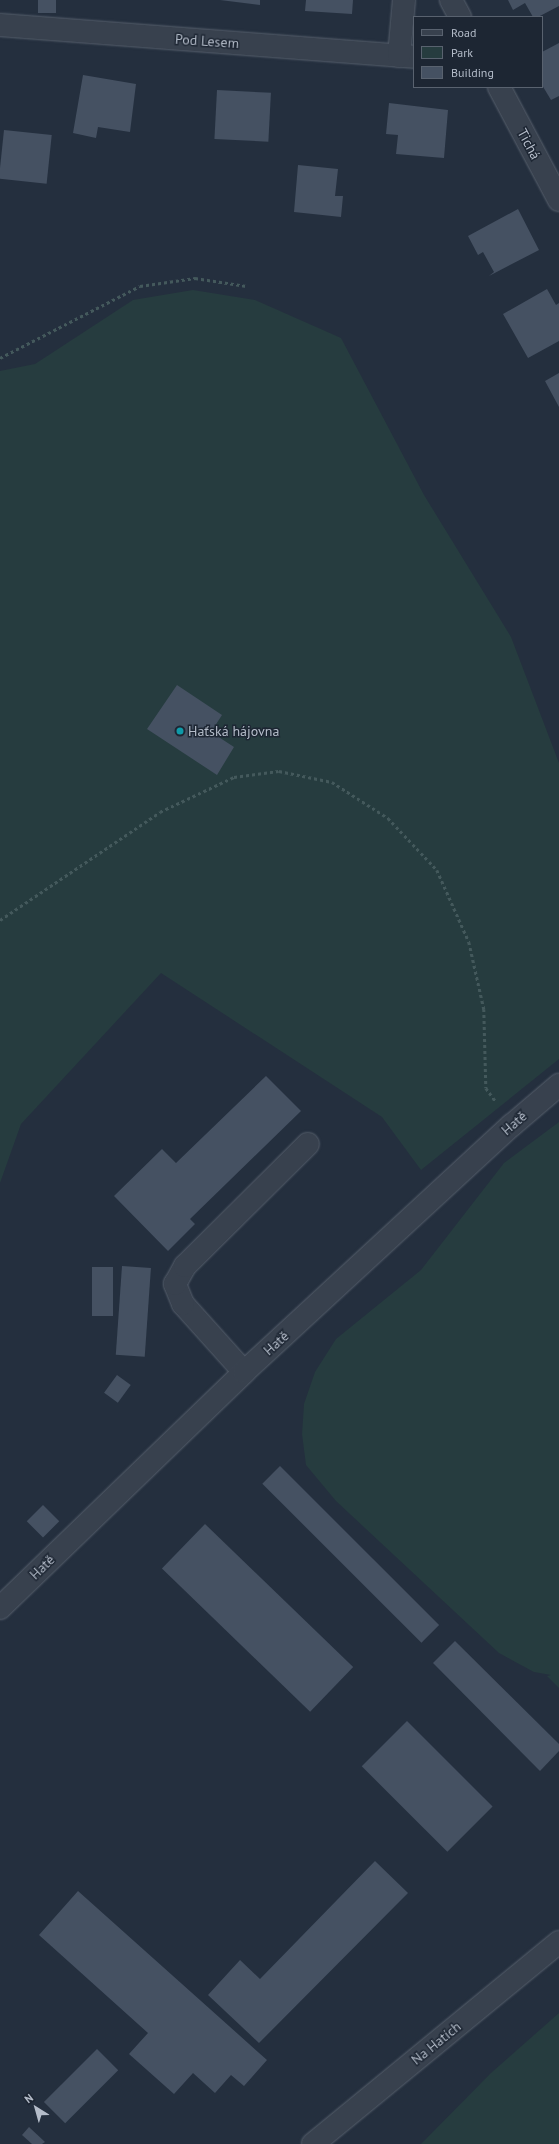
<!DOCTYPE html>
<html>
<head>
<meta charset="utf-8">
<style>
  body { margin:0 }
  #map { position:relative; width:559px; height:2144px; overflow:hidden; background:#242f3e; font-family:"PT Sans",sans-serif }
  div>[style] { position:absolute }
  .green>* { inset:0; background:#263c3f }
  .building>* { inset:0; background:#455162; transform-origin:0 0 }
  .path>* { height:2.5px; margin-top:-1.25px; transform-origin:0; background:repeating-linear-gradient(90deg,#44595c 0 3px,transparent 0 6px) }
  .roads { filter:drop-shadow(0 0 1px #565f6c) drop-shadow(0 0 1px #565f6c) }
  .minor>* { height:22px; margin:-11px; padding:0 11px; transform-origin:11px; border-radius:11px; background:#38414e }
  .dots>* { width:11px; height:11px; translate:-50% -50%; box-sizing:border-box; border:2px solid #1d2633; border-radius:50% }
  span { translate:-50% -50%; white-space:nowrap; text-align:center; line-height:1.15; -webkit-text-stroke:3px #1d2633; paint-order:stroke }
  .street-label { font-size:14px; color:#b4bcc9 }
  .poi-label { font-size:14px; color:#b4bcc9 }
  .left { translate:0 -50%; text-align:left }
  .legend { position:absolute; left:413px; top:16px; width:130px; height:72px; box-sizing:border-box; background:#1d2633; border:1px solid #59626f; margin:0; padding:5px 7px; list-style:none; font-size:12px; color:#b4bcc9 }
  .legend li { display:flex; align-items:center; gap:8px; height:20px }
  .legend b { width:20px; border:1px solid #59626f }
  .north { position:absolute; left:16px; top:2088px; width:40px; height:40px; -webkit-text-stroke:3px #1d2633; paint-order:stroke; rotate:323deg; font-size:11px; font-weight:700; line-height:16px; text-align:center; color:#b4bcc9 }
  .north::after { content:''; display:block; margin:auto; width:14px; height:18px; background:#b4bcc9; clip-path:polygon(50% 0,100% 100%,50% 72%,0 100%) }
</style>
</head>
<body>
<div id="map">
  <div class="green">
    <div style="clip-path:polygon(193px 290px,255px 300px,341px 338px,424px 495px,511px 637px,559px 763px,559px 1059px,421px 1170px,382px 1117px,161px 973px,21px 1124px,0 1183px,0 371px,35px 364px,133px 300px)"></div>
    <div style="clip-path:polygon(559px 1122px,559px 1688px,547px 1676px,551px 1675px,534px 1672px,499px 1653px,336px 1501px,306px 1465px,302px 1434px,304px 1404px,315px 1372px,336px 1339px,421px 1270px,504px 1163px)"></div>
    <div style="clip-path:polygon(559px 2013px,559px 2144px,421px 2144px,491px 2073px)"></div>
  </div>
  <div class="building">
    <div style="left:38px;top:0;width:18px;height:13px"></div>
    <div style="clip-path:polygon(220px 0,260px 0,260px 5px)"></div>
    <div style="clip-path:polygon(306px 0,353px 0,352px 14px,305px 11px)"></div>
    <div style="clip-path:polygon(508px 0,559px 0,559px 6px,538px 17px,533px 17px,525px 3px,513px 10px)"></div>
    <div style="clip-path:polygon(559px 43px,559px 96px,551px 100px,542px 85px,542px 52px)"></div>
    <div style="clip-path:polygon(83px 75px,136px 84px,130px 132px,98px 127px,96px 138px,73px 133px)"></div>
    <div style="left:217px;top:90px;width:54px;height:49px;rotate:3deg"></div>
    <div style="clip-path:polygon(389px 103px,448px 110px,444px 158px,396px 154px,398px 135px,386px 134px)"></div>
    <div style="left:4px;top:130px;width:48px;height:49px;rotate:6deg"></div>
    <div style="clip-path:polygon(298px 165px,338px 169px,335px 196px,343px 196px,341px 217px,294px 212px)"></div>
    <div style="clip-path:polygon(518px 209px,539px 250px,489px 276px,494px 272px,483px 252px,478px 255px,468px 236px)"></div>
    <div style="clip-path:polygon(547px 289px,556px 305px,559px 303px,559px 341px,528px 358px,503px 314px)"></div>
    <div style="clip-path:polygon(559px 373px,559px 407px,545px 381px)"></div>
    <div style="clip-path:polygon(177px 685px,222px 715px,211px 732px,234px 747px,217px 775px,147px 729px)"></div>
    <div style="clip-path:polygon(266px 1076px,301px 1111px,190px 1219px,195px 1224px,168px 1251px,114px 1196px,162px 1149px,176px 1163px)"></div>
    <div style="left:122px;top:1266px;width:29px;height:89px;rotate:4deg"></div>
    <div style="left:92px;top:1267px;width:21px;height:49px"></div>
    <div style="left:117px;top:1375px;width:17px;height:22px;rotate:36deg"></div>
    <div style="left:280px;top:1466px;width:225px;height:25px;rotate:45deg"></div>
    <div style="left:43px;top:1505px;width:23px;height:23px;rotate:45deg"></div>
    <div style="left:205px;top:1524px;width:206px;height:62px;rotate:44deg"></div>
    <div style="clip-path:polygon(455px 1641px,559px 1744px,559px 1751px,540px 1771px,433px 1663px)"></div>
    <div style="left:407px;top:1721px;width:121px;height:64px;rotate:45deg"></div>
    <div style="clip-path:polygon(375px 1861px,408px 1893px,259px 2043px,208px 1995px,240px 1960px,260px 1979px)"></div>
    <div style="clip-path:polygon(78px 1891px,267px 2060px,244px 2086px,231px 2075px,215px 2093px,193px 2073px,174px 2094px,129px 2054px,148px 2033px,39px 1935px)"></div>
    <div style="left:97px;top:2049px;width:30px;height:75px;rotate:45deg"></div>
    <div style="clip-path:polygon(29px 2127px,45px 2142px,42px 2144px,32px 2144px,22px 2135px)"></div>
  </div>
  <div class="path">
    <div style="left:0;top:358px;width:157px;rotate:-27.2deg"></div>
    <div style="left:140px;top:286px;width:56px;rotate:-8.3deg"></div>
    <div style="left:195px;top:278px;width:52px;rotate:8.9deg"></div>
    <div style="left:0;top:920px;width:193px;rotate:-34deg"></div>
    <div style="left:160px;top:812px;width:82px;rotate:-25.3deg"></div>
    <div style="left:234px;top:777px;width:45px;rotate:-7.6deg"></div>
    <div style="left:279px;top:771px;width:54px;rotate:11.7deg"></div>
    <div style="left:332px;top:782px;width:67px;rotate:32.7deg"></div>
    <div style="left:388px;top:818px;width:71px;rotate:46.7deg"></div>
    <div style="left:437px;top:870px;width:79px;rotate:66deg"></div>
    <div style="left:469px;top:942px;width:69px;rotate:77.4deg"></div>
    <div style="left:484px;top:1009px;width:79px;rotate:88.5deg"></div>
    <div style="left:486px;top:1088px;width:17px;rotate:54deg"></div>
  </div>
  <div class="roads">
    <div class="minor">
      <div style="left:451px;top:0;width:19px;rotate:62deg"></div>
      <div style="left:0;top:25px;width:415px;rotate:4.4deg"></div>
      <div style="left:399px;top:56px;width:56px;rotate:-84.9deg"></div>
      <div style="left:499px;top:87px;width:128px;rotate:62deg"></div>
      <div style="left:244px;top:1372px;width:91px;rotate:-131.9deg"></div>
      <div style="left:183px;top:1304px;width:22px;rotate:-112deg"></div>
      <div style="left:175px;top:1284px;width:21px;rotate:-61deg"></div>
      <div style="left:185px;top:1266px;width:173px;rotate:-44.8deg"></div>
      <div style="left:0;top:1608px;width:339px;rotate:-44deg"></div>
      <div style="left:244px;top:1372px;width:364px;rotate:-42.7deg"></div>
      <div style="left:512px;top:1125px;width:62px;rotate:-40.4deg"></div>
      <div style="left:313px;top:2144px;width:318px;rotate:-39.4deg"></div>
    </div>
  </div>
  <div class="dots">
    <div style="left:180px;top:731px;background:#0f9aa8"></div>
  </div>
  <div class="street-label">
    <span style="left:207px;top:41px;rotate:4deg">Pod Lesem</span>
    <span style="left:529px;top:144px;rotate:62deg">Tichá</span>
    <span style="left:514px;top:1123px;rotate:-41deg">Hatě</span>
    <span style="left:276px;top:1343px;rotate:-42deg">Hatě</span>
    <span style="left:42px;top:1567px;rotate:-44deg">Hatě</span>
    <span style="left:436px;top:2043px;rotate:-39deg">Na Hatích</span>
  </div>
  <div class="poi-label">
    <span class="left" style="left:188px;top:731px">Haťská hájovna</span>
  </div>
  <ul class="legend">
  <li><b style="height:5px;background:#38414e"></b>Road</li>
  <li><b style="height:11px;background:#263c3f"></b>Park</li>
  <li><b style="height:11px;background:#455162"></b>Building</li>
  </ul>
  <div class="north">N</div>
</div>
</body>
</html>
